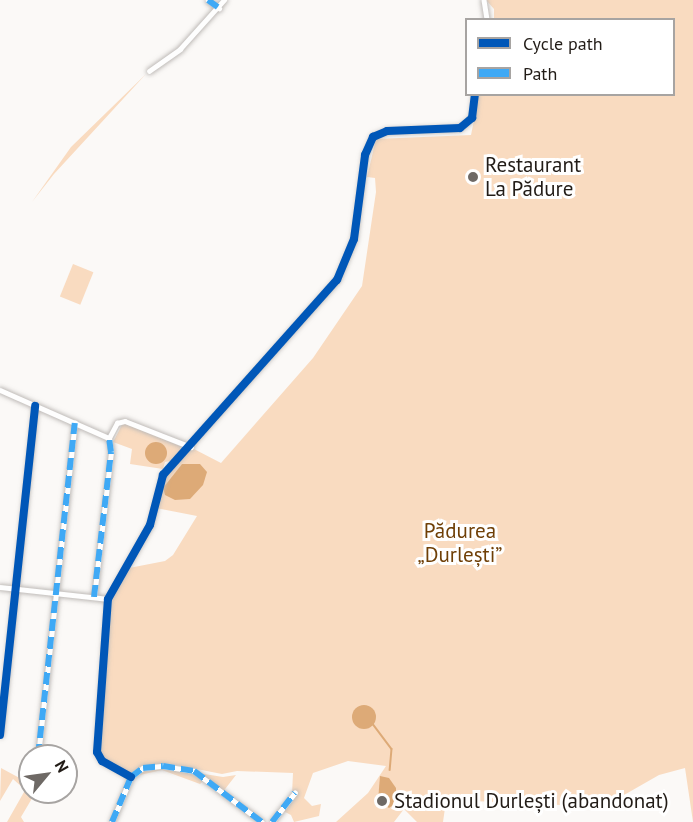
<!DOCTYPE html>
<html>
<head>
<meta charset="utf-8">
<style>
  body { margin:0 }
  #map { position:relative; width:693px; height:822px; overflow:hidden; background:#fbf9f7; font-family:"PT Sans",sans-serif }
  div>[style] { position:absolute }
  .green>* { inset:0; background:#f9dbc0; transform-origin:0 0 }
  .water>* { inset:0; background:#da7 }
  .round { border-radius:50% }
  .stream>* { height:1.5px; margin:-0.75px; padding:0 0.75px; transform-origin:0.75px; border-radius:0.75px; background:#da7 }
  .roads { filter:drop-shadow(0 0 2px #bfbbb8) drop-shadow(0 0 2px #bfbbb8) }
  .street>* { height:4.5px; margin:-2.25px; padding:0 2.25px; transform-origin:2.25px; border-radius:2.25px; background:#fefefe }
  .quiet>* { height:6px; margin-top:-3px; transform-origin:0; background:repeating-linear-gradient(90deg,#3fa9f5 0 12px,transparent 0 18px) }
  .cycleway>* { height:8px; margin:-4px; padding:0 4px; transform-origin:4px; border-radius:4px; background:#0057b8 }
  .dots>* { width:16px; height:16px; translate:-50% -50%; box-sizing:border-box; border:3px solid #fff; border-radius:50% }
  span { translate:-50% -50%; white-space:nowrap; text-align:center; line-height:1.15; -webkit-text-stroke:6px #fff; paint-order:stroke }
  .poi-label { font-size:21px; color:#221c17 }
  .left { translate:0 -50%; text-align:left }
  .park-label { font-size:21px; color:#6f3f06 }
  .legend { position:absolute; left:465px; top:18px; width:210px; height:78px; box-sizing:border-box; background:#fff; border:2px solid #a7a4a2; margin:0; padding:8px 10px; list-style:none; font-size:18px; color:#221c17 }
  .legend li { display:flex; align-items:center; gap:12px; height:30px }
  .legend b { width:30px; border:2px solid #a7a4a2 }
  .north { position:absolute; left:18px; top:744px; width:60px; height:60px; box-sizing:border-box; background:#fff; border:2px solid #a7a4a2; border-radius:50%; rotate:61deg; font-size:16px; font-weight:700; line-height:24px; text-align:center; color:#221c17 }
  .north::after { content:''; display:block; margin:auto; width:21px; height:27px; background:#6e6965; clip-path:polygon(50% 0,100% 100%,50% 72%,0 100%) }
</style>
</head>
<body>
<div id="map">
  <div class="green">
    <div style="clip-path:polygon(486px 0,693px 0,693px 822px,685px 768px,659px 775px,603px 807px,601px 801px,581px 806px,454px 800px,445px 808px,443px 822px,417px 822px,404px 809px,394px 822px,336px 822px,368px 793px,386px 766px,348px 761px,313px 773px,304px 798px,312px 806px,321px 804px,319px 816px,294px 822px,291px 815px,281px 810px,292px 794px,293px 773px,237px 771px,222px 774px,166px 763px,141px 766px,131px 773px,103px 759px,100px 755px,112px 597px,129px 568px,165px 561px,173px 555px,197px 516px,156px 508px,168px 470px,192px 448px,221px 463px,313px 358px,362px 286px,376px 192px,375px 178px,367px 177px,376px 139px,471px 135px,479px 95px,674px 94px,674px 20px,494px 19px,494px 9px)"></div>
    <div style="clip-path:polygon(146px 74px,54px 174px,32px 202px,71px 147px)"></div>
    <div style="left:73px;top:264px;width:22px;height:35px;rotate:22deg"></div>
    <div style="clip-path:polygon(123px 423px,180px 446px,181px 451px,175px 460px,165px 462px,163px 469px,130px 464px,132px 449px,113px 442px)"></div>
    <div style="clip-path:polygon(164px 767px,187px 771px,203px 781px,200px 784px,162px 770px,135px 776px,143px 770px)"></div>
    <div style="clip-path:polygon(1px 768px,27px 782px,23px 788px,13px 779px,0 801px)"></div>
    <div style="clip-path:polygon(198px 773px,223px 777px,236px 775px,222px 793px)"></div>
    <div style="clip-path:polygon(28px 785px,30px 792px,46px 792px,37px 799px,34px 795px,21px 817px,24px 822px,7px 822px)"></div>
  </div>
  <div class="water">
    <div class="round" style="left:145px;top:442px;width:22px;height:22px"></div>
    <div style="clip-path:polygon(182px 464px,200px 464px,207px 472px,203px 485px,190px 499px,175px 500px,165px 495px,163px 488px)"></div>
    <div class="round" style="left:352px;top:705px;width:24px;height:24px"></div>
    <div style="clip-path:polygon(380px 776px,389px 778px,396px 788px,396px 803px,389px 808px,378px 801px)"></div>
  </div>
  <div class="stream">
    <div style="left:373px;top:724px;width:31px;rotate:53deg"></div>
    <div style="left:392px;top:749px;width:21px;rotate:95deg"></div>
  </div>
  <div class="roads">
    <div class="street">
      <div style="left:208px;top:0;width:14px;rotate:36deg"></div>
      <div style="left:484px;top:0;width:20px;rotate:81deg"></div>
      <div style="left:149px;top:71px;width:38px;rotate:-35deg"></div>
      <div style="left:180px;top:49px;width:66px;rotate:-48.1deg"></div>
      <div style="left:0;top:390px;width:119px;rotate:23.8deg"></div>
      <div style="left:0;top:587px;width:109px;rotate:6.3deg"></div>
      <div style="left:94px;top:597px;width:146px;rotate:-83.3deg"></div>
      <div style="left:111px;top:452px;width:14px;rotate:-98deg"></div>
      <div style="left:109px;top:438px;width:17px;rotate:-62deg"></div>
      <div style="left:117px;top:423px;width:8px;rotate:-14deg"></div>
      <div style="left:125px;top:421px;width:71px;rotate:21.5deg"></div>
      <div style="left:0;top:735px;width:331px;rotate:-83.9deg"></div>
      <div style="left:38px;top:756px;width:335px;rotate:-83.7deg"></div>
      <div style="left:131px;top:777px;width:33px;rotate:-151deg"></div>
      <div style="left:102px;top:761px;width:10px;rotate:-119deg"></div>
      <div style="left:97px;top:752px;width:153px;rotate:-85.9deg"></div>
      <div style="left:108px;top:599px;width:85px;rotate:-60.4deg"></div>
      <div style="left:150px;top:525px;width:52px;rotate:-75.4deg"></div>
      <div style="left:163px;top:475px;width:261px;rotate:-48.3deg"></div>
      <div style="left:337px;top:280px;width:44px;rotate:-67.5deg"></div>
      <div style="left:354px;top:239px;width:85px;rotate:-82.5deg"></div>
      <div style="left:365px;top:155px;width:20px;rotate:-66deg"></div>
      <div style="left:373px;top:137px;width:15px;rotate:-23deg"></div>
      <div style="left:387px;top:131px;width:73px;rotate:-2.4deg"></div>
      <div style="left:460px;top:128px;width:16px;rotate:-40deg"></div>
      <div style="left:472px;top:118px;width:24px;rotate:-83deg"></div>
      <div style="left:112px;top:822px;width:49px;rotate:-67.1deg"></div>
      <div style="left:131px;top:777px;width:15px;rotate:-37deg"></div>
      <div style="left:143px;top:768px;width:20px;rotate:-6deg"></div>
      <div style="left:163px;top:766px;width:31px;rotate:9deg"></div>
      <div style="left:194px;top:771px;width:85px;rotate:36.9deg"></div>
      <div style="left:272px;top:822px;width:37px;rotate:-52deg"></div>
    </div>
  </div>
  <div class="quiet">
    <div style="left:208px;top:0;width:14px;rotate:36deg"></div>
    <div style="left:94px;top:597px;width:146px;rotate:-83.3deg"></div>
    <div style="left:111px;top:452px;width:14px;rotate:-98deg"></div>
    <div style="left:38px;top:756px;width:335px;rotate:-83.7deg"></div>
    <div style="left:112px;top:822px;width:49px;rotate:-67.1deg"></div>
    <div style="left:131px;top:777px;width:15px;rotate:-37deg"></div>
    <div style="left:143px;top:768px;width:20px;rotate:-6deg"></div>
    <div style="left:163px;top:766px;width:31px;rotate:9deg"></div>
    <div style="left:194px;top:771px;width:85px;rotate:36.9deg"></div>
    <div style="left:272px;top:822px;width:37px;rotate:-52deg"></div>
  </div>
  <div class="cycleway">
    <div style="left:0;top:735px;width:331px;rotate:-83.9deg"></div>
    <div style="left:131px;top:777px;width:33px;rotate:-151deg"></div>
    <div style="left:102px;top:761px;width:10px;rotate:-119deg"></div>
    <div style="left:97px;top:752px;width:153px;rotate:-85.9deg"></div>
    <div style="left:108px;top:599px;width:85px;rotate:-60.4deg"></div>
    <div style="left:150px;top:525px;width:52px;rotate:-75.4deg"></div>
    <div style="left:163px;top:475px;width:261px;rotate:-48.3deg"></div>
    <div style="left:337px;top:280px;width:44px;rotate:-67.5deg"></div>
    <div style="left:354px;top:239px;width:85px;rotate:-82.5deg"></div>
    <div style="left:365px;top:155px;width:20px;rotate:-66deg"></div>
    <div style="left:373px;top:137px;width:15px;rotate:-23deg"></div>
    <div style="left:387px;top:131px;width:73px;rotate:-2.4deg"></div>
    <div style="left:460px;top:128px;width:16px;rotate:-40deg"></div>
    <div style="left:472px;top:118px;width:24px;rotate:-83deg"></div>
  </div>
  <div class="dots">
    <div style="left:473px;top:177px;background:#6e6965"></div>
    <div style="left:382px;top:801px;background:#6e6965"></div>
  </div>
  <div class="poi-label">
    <span class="left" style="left:485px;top:177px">Restaurant<br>La Pădure</span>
    <span class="left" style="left:394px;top:801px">Stadionul Durlești (abandonat)</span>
  </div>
  <div class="park-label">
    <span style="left:460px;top:543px">Pădurea<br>„Durlești”</span>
  </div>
  <ul class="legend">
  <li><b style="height:8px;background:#0057b8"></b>Cycle path</li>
  <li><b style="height:8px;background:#3fa9f5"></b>Path</li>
  </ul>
  <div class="north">N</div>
</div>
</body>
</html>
